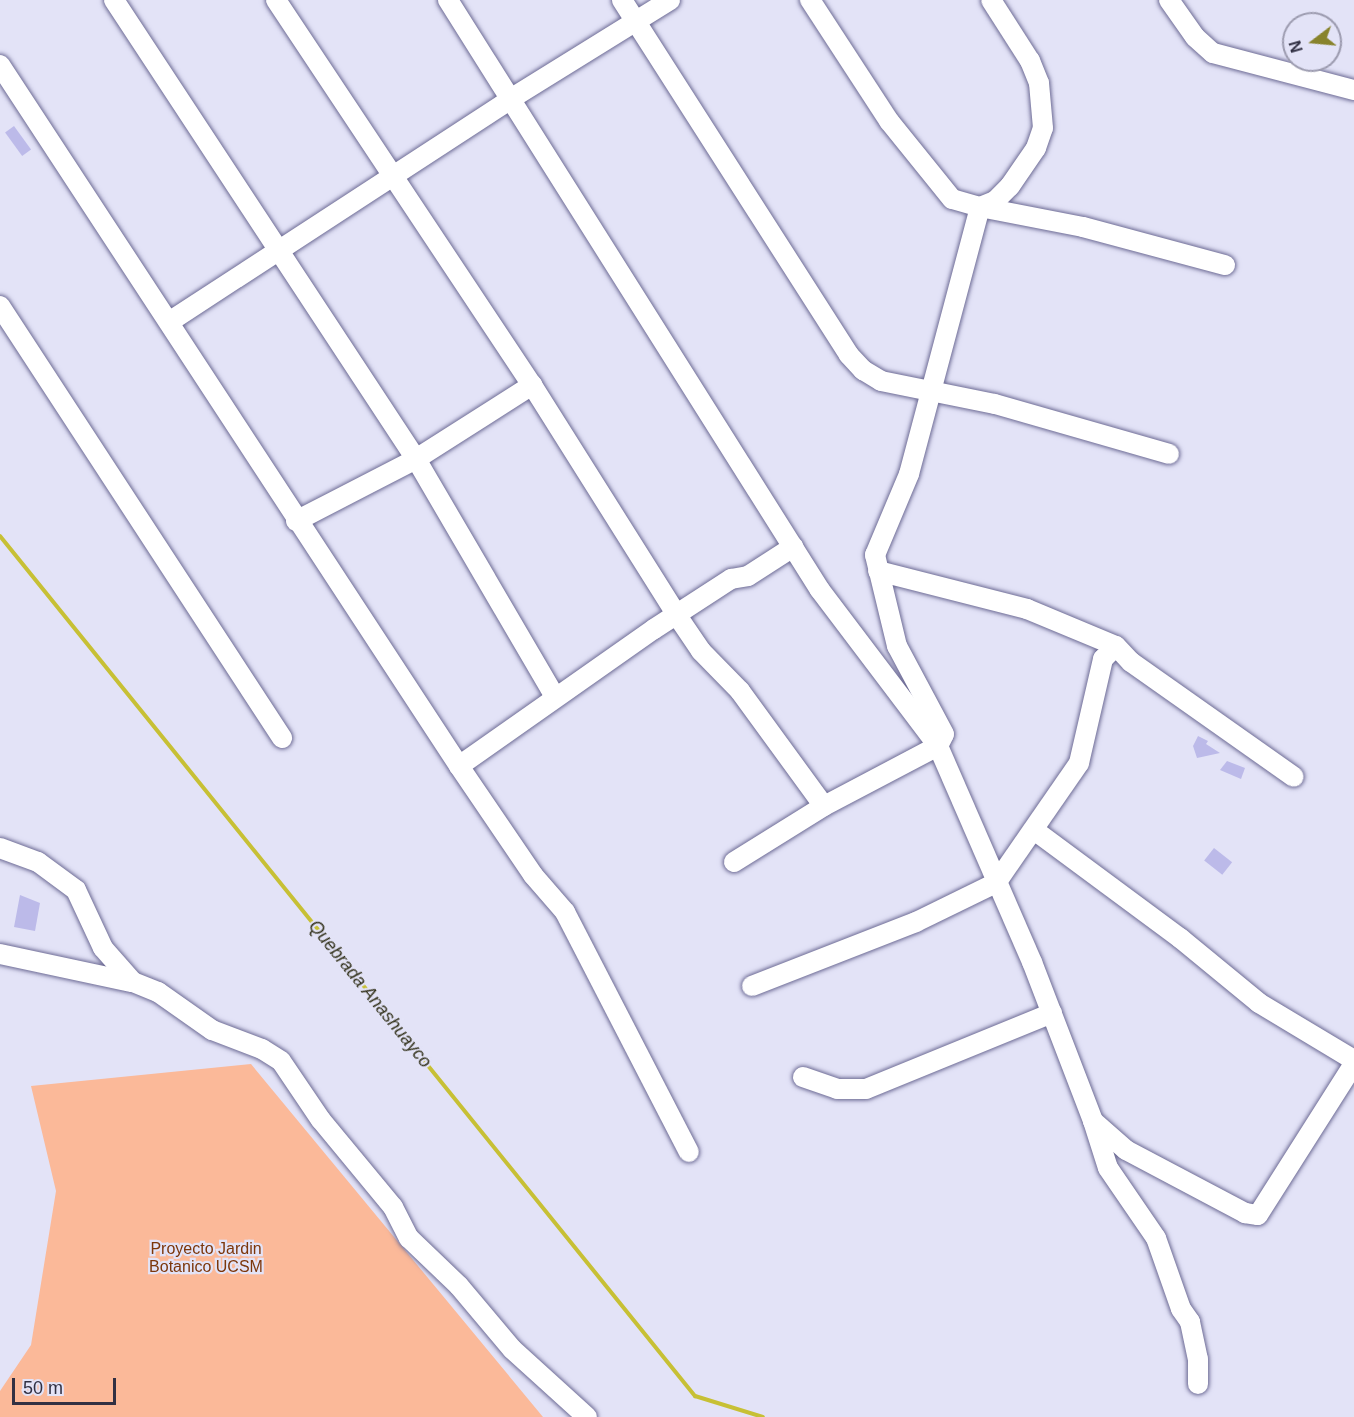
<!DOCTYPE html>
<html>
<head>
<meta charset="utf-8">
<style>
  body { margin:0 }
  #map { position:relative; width:1354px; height:1417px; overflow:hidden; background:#e3e3f7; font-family:Arial,sans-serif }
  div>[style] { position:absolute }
  .green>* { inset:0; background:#fbb999 }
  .stream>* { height:4px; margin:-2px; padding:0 2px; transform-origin:2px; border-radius:2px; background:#c7c035 }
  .building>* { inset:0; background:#bcbae9; transform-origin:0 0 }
  .roads { filter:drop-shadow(0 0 2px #6d6b95) drop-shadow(0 0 2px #6d6b95) }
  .minor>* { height:20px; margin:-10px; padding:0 10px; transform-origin:10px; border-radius:10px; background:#fff }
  span { translate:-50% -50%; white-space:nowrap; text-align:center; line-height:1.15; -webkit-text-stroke:4.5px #e3e3f7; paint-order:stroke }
  .park-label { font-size:16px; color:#7c360b }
  .water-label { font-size:18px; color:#32311b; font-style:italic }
  .north { position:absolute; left:1282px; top:12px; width:60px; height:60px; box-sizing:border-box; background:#e3e3f7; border:2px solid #9c9baf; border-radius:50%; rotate:254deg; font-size:16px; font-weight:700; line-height:24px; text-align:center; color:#313043 }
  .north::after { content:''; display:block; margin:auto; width:21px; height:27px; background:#88832c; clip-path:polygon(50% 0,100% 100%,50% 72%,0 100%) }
  .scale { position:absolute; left:12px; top:1378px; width:104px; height:27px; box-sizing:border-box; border:3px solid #313043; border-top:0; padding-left:8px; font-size:18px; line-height:21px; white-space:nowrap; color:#313043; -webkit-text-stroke:4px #e3e3f7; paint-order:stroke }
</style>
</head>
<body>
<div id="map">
  <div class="green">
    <div style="clip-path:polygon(251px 1064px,543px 1417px,0 1417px,0 1391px,31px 1345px,56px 1191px,31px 1086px)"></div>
  </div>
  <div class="stream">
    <div style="left:0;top:536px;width:1106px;rotate:51.06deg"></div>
    <div style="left:695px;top:1396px;width:71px;rotate:17.2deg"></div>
  </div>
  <div class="building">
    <div style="left:14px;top:126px;width:29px;height:11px;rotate:54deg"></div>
    <div style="clip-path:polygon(1198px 736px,1208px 741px,1206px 744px,1220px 753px,1197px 758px,1193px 746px)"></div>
    <div style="clip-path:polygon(1227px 761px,1245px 768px,1241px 779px,1220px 770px)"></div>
    <div style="left:1214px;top:848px;width:23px;height:16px;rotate:38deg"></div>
    <div style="clip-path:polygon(20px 895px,40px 903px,35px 931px,14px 927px)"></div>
  </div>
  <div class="roads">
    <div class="minor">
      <div style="left:114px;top:0;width:549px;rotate:56.66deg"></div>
      <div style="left:416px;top:459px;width:276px;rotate:59.7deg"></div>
      <div style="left:276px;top:0;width:462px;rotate:56.4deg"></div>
      <div style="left:532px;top:385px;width:274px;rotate:57.8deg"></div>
      <div style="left:678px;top:617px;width:41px;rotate:55.9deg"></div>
      <div style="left:701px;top:651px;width:56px;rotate:45.7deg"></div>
      <div style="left:740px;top:691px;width:142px;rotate:53.9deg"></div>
      <div style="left:448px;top:0;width:697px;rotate:57.77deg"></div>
      <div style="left:820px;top:590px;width:196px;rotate:52.9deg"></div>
      <div style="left:938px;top:746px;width:236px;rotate:66.5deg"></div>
      <div style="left:1032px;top:962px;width:170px;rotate:69deg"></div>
      <div style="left:1093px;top:1121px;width:44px;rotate:41.3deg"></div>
      <div style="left:1126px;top:1150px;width:135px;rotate:27.9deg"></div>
      <div style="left:1245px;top:1213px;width:13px;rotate:9deg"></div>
      <div style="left:1258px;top:1215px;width:179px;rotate:-57.6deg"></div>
      <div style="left:622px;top:0;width:421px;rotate:57.4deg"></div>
      <div style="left:849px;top:355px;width:21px;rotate:47deg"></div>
      <div style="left:863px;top:370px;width:21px;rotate:31deg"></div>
      <div style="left:881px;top:381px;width:116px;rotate:11.4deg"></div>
      <div style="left:995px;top:404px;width:181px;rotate:16deg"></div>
      <div style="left:1169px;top:0;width:45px;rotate:54.9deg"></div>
      <div style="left:1195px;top:37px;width:24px;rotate:42deg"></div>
      <div style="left:1213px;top:53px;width:146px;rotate:14.7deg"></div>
      <div style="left:0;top:65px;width:838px;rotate:56.78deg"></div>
      <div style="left:459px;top:766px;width:132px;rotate:55.8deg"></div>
      <div style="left:533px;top:875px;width:49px;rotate:49.1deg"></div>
      <div style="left:565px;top:912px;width:270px;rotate:62.7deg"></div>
      <div style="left:980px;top:207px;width:105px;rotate:11deg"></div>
      <div style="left:1083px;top:227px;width:147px;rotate:15deg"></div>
      <div style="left:980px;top:207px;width:16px;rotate:-22deg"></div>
      <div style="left:995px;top:201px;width:21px;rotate:-45deg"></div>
      <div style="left:1010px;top:186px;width:46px;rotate:-55.6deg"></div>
      <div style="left:1036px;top:148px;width:21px;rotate:-71deg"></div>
      <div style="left:1043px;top:128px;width:45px;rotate:-95.1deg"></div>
      <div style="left:1039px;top:83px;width:24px;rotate:-112deg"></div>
      <div style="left:1030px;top:61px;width:72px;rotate:-122.6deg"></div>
      <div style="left:0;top:306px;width:516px;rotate:56.86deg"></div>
      <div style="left:169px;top:322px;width:410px;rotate:-33.1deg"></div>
      <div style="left:512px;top:98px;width:186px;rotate:-31.8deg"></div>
      <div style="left:296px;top:521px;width:135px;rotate:-27.3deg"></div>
      <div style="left:416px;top:459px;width:138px;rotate:-32.5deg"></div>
      <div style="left:878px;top:571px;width:154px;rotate:14.3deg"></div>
      <div style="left:1027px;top:609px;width:96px;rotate:22.6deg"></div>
      <div style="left:1116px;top:646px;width:22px;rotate:47deg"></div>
      <div style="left:1131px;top:662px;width:199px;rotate:35.2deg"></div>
      <div style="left:459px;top:766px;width:238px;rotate:-35.1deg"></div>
      <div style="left:654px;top:629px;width:92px;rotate:-33deg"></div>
      <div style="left:731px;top:579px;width:17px;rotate:-10deg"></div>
      <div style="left:748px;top:576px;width:54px;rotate:-32.8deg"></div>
      <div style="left:1034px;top:830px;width:182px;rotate:36.5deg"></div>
      <div style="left:1180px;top:938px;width:102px;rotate:39.4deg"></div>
      <div style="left:1259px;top:1003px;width:111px;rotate:31deg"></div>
      <div style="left:0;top:848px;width:40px;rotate:20.2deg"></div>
      <div style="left:38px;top:862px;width:47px;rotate:36.4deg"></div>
      <div style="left:76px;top:890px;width:64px;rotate:65deg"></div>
      <div style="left:103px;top:948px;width:45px;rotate:48.6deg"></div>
      <div style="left:133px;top:982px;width:27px;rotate:22deg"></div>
      <div style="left:158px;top:992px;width:66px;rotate:35.1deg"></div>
      <div style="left:212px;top:1030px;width:53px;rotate:20.8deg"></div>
      <div style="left:262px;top:1049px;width:22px;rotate:32deg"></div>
      <div style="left:281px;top:1061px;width:71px;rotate:55.9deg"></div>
      <div style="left:321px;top:1120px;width:113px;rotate:50.4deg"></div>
      <div style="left:393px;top:1207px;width:35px;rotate:63deg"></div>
      <div style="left:409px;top:1238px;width:69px;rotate:43.8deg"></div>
      <div style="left:459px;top:1286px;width:82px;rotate:49.9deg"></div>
      <div style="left:512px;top:1349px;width:101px;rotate:42.2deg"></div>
      <div style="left:734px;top:862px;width:106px;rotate:-31.9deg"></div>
      <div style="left:824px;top:806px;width:129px;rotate:-27.8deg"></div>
      <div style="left:938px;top:746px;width:13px;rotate:-63deg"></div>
      <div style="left:944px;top:734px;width:100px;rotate:-118.1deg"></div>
      <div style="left:897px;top:646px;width:94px;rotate:-103.6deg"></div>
      <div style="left:875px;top:555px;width:88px;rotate:-67.2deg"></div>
      <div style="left:909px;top:474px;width:276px;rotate:-75.1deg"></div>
      <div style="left:980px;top:207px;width:29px;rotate:-164deg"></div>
      <div style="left:952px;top:199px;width:100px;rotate:-128.9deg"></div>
      <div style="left:889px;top:121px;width:145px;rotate:-123.1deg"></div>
      <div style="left:0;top:954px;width:134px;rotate:12.1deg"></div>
      <div style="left:752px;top:986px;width:176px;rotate:-21.3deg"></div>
      <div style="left:916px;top:922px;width:89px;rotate:-26deg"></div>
      <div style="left:996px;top:883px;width:146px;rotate:-55.3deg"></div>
      <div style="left:1079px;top:763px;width:107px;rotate:-77deg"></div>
      <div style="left:1103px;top:659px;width:18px;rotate:-45deg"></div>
      <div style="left:803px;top:1077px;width:36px;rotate:19deg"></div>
      <div style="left:837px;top:1089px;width:29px"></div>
      <div style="left:866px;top:1089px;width:201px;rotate:-22.2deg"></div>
      <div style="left:1093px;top:1121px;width:49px;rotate:72.3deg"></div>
      <div style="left:1108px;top:1168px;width:85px;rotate:55.6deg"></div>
      <div style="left:1156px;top:1238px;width:75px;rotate:70.6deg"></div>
      <div style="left:1181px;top:1309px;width:16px;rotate:55deg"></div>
      <div style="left:1190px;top:1322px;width:38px;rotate:78deg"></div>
      <div style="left:1198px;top:1359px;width:25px;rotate:90deg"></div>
    </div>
  </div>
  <div class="park-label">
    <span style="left:206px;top:1258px">Proyecto Jardin<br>Botanico UCSM</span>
  </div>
  <div class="water-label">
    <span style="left:370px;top:994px;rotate:51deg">Quebrada Anashuayco</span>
  </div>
  <div class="north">N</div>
  <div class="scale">50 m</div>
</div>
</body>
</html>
